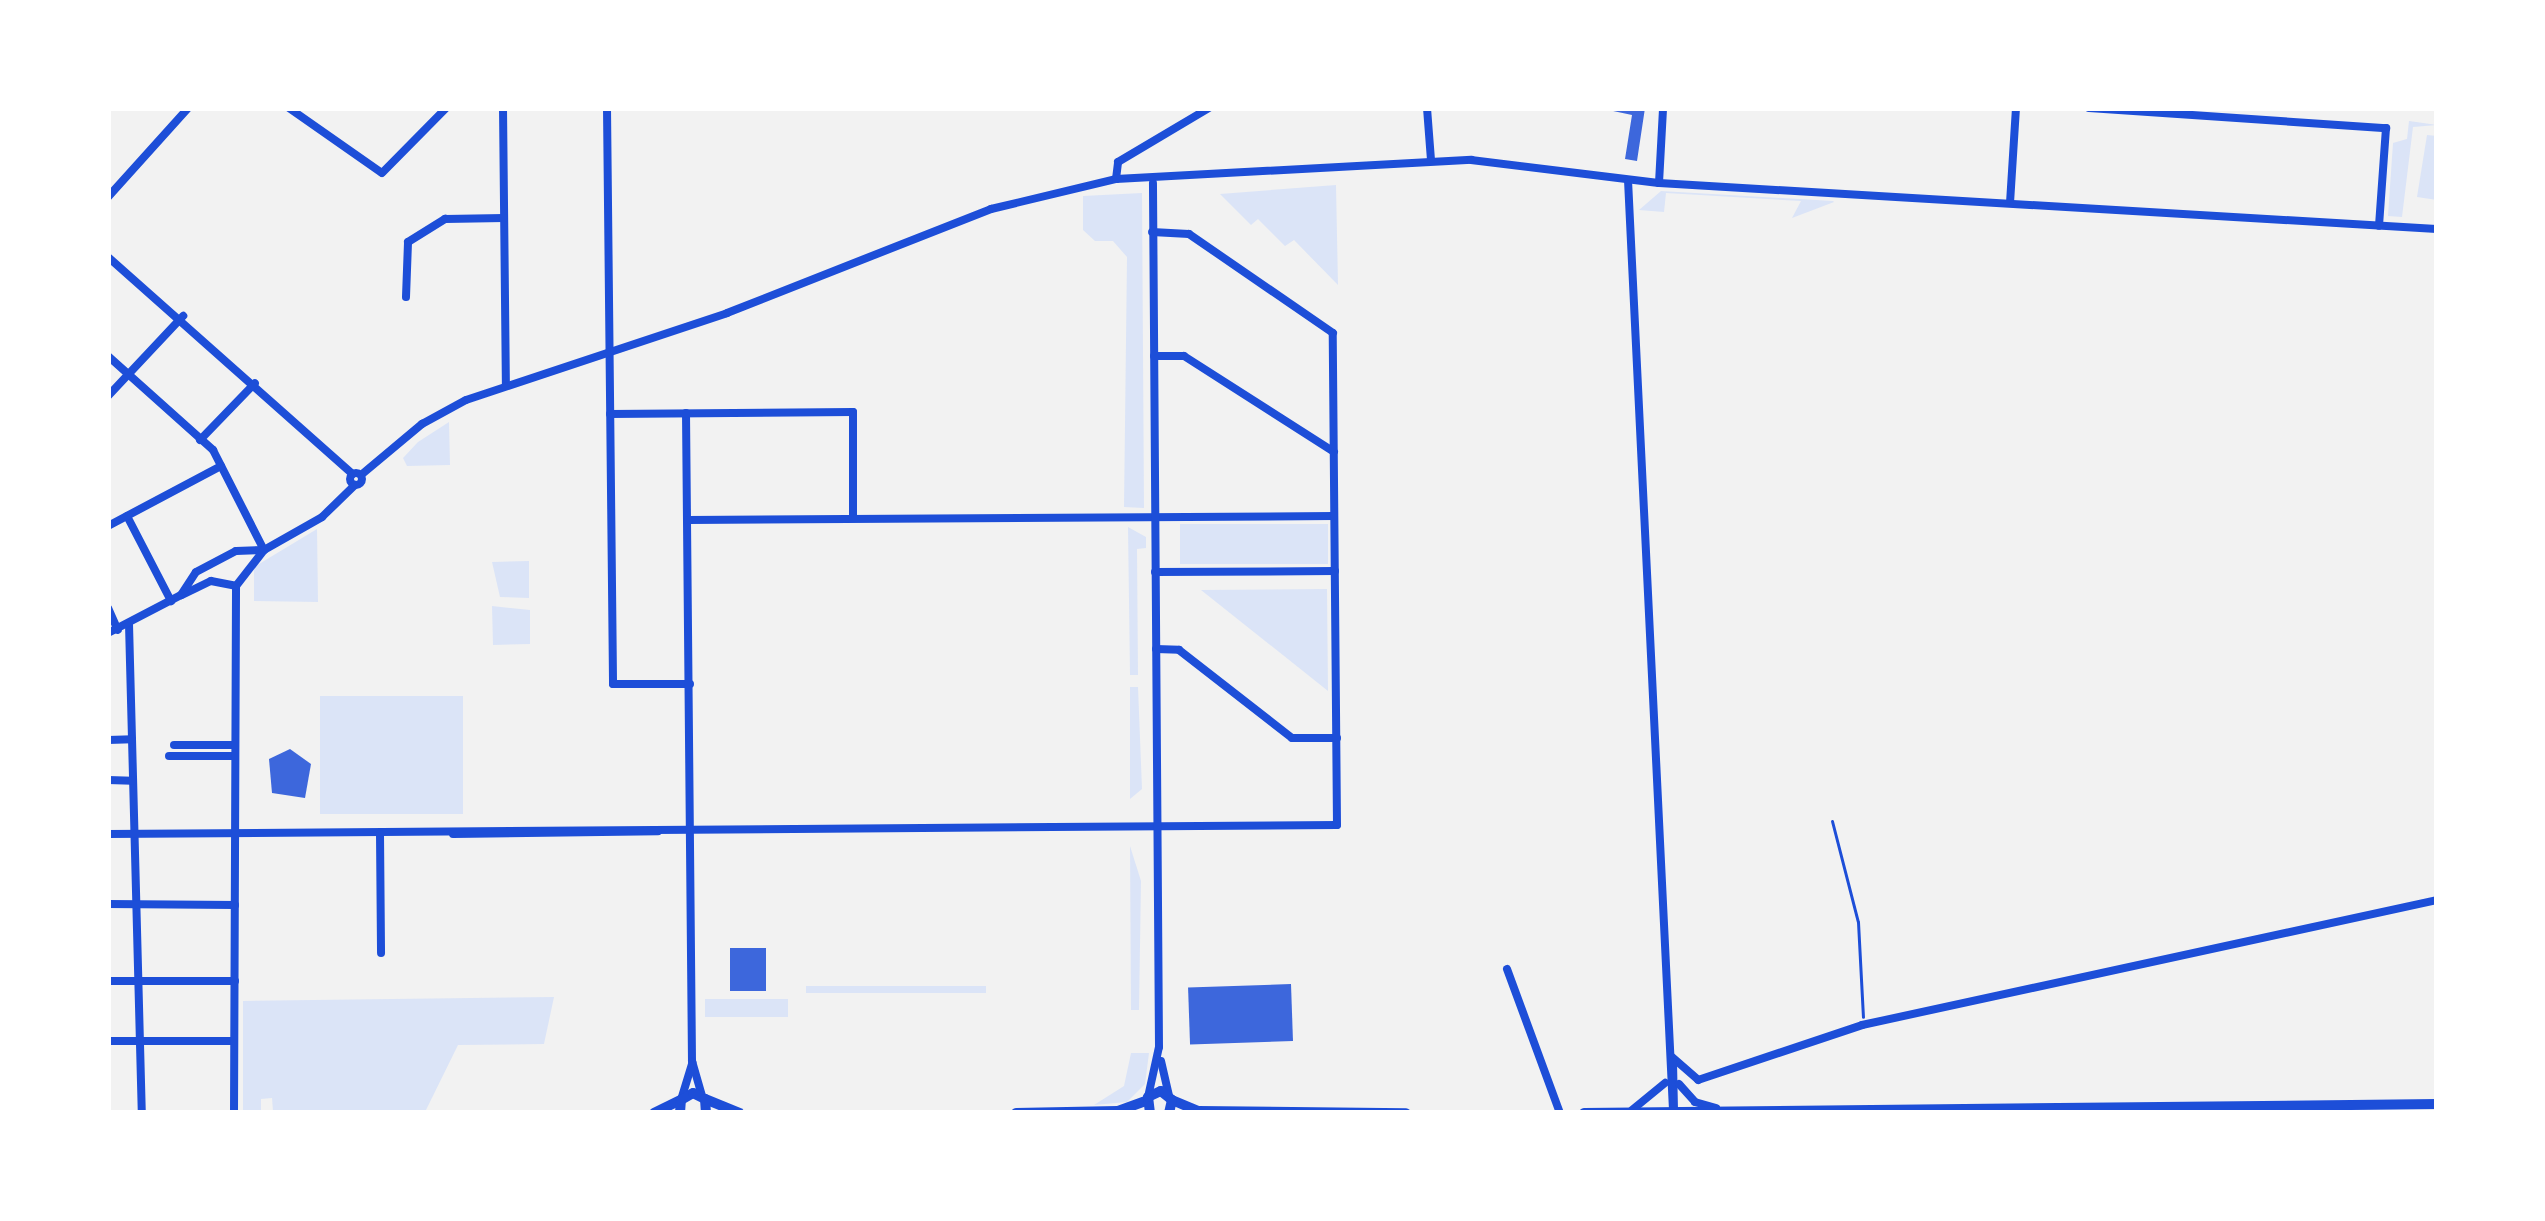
<!DOCTYPE html>
<html>
<head>
<meta charset="utf-8">
<style>
  body { margin:0 }
  #map { position:relative; width:2545px; height:1221px; overflow:hidden; background:#f2f2f2; font-family:Raleway,sans-serif }
  div>[style] { position:absolute }
  .green>* { inset:0; background:#dbe4f7; transform-origin:0 0 }
  .building>* { inset:0; background:#3d67dc; transform-origin:0 0 }
  .path>* { height:3px; margin:-1.5px; padding:0 1.5px; transform-origin:1.5px; border-radius:1.5px; background:#1d4ed8 }
  .minor>* { height:8px; margin:-4px; padding:0 4px; transform-origin:4px; border-radius:4px; background:#1d4ed8 }
  .minor>.ring { margin:-4px; padding:0; box-sizing:content-box; background:none; border:8px solid #1d4ed8; border-radius:50% }
  .secondary>* { height:10px; margin:-5px; padding:0 5px; transform-origin:5px; border-radius:5px; background:#1d4ed8 }
  span { translate:-50% -50%; white-space:nowrap; text-align:center; line-height:1.15; -webkit-text-stroke:9px #fff; paint-order:stroke }
  .frame { position:absolute; inset:0; border:111px solid #fff; pointer-events:none }
</style>
</head>
<body>
<div id="map">
  <div class="green">
    <div style="clip-path:polygon(2409px 121px,2437px 125px,2413px 127px,2402px 217px,2388px 216px,2393px 143px,2407px 139px)"></div>
    <div style="clip-path:polygon(2427px 135px,2437px 136px,2437px 200px,2417px 197px)"></div>
    <div style="clip-path:polygon(1336px 185px,1338px 285px,1294px 240px,1285px 246px,1258px 219px,1251px 225px,1220px 194px)"></div>
    <div style="clip-path:polygon(1661px 191px,1833px 201px,1834px 202px,1792px 218px,1801px 201px,1666px 193px,1664px 212px,1639px 210px)"></div>
    <div style="clip-path:polygon(1142px 193px,1144px 508px,1124px 507px,1127px 257px,1113px 241px,1095px 241px,1083px 230px,1083px 196px)"></div>
    <div style="clip-path:polygon(449px 422px,450px 465px,407px 466px,403px 458px,418px 442px)"></div>
    <div style="left:1328px;top:524px;width:40px;height:148px;rotate:90deg"></div>
    <div style="clip-path:polygon(1128px 527px,1146px 537px,1146px 548px,1137px 549px,1138px 675px,1130px 675px)"></div>
    <div style="clip-path:polygon(317px 529px,318px 602px,254px 601px,254px 567px)"></div>
    <div style="clip-path:polygon(529px 561px,529px 598px,500px 597px,492px 562px)"></div>
    <div style="clip-path:polygon(1327px 589px,1328px 691px,1201px 590px)"></div>
    <div style="clip-path:polygon(492px 606px,530px 610px,530px 644px,493px 645px)"></div>
    <div style="clip-path:polygon(1130px 687px,1138px 687px,1142px 789px,1130px 799px)"></div>
    <div style="left:463px;top:696px;width:118px;height:143px;rotate:90deg"></div>
    <div style="clip-path:polygon(1130px 846px,1141px 881px,1139px 1010px,1131px 1010px)"></div>
    <div style="left:986px;top:986px;width:7px;height:180px;rotate:90deg"></div>
    <div style="clip-path:polygon(554px 997px,544px 1044px,458px 1045px,426px 1110px,273px 1111px,272px 1098px,261px 1099px,261px 1112px,243px 1112px,243px 1001px)"></div>
    <div style="left:705px;top:999px;width:83px;height:18px"></div>
    <div style="clip-path:polygon(1131px 1053px,1149px 1053px,1145px 1084px,1127px 1102px,1094px 1105px,1124px 1086px)"></div>
  </div>
  <div class="building">
    <div style="clip-path:polygon(1599px 108px,1645px 108px,1637px 161px,1625px 159px,1632px 115px)"></div>
    <div style="clip-path:polygon(290px 749px,311px 764px,305px 798px,272px 793px,269px 759px)"></div>
    <div style="left:730px;top:948px;width:36px;height:43px"></div>
    <div style="left:1291px;top:984px;width:57px;height:103px;rotate:88deg"></div>
  </div>
  <div class="path">
    <div style="left:1832px;top:821px;width:104px;rotate:75.6deg"></div>
    <div style="left:1858px;top:922px;width:95px;rotate:87deg"></div>
  </div>
  <div class="minor">
    <div style="left:289px;top:108px;width:113px;rotate:35deg"></div>
    <div style="left:382px;top:173px;width:91px;rotate:-45.4deg"></div>
    <div style="left:503px;top:108px;width:277px;rotate:89.4deg"></div>
    <div style="left:607px;top:108px;width:576px;rotate:89.4deg"></div>
    <div style="left:613px;top:684px;width:77px"></div>
    <div style="left:1427px;top:108px;width:52px;rotate:85.6deg"></div>
    <div style="left:2089px;top:108px;width:298px;rotate:3.9deg"></div>
    <div style="left:2386px;top:128px;width:98px;rotate:94.1deg"></div>
    <div style="left:1116px;top:179px;width:17px;rotate:-83deg"></div>
    <div style="left:1118px;top:162px;width:106px;rotate:-30.7deg"></div>
    <div style="left:1628px;top:180px;width:932px;rotate:87.23deg"></div>
    <div style="left:1659px;top:183px;width:75px;rotate:-86.9deg"></div>
    <div style="left:108px;top:197px;width:120px;rotate:-48deg"></div>
    <div style="left:2010px;top:203px;width:95px;rotate:-86.4deg"></div>
    <div style="left:108px;top:257px;width:327px;rotate:41.6deg"></div>
    <div style="left:406px;top:297px;width:55px;rotate:-87.9deg"></div>
    <div style="left:408px;top:242px;width:44px;rotate:-31.9deg"></div>
    <div style="left:445px;top:219px;width:59px;rotate:-1deg"></div>
    <div style="left:108px;top:356px;width:141px;rotate:41.8deg"></div>
    <div style="left:213px;top:450px;width:112px;rotate:63deg"></div>
    <div style="left:1154px;top:356px;width:30px"></div>
    <div style="left:1184px;top:356px;width:178px;rotate:32.6deg"></div>
    <div style="left:108px;top:396px;width:110px;rotate:-46.8deg"></div>
    <div style="left:686px;top:413px;width:648px;rotate:89.47deg"></div>
    <div style="left:692px;top:1061px;width:36px;rotate:74deg"></div>
    <div style="left:610px;top:414px;width:243px;rotate:-0.5deg"></div>
    <div style="left:853px;top:412px;width:106px;rotate:90deg"></div>
    <div style="left:200px;top:440px;width:79px;rotate:-46deg"></div>
    <div class="ring" style="left:350px;top:473px;width:4px;height:4px"></div>
    <div style="left:361px;top:475px;width:80px;rotate:-39.9deg"></div>
    <div style="left:422px;top:424px;width:50px;rotate:-28.6deg"></div>
    <div style="left:466px;top:400px;width:275px;rotate:-18.4deg"></div>
    <div style="left:727px;top:313px;width:284px;rotate:-21.5deg"></div>
    <div style="left:991px;top:209px;width:129px;rotate:-13.5deg"></div>
    <div style="left:1116px;top:179px;width:356px;rotate:-3.1deg"></div>
    <div style="left:1471px;top:160px;width:189px;rotate:7deg"></div>
    <div style="left:1659px;top:183px;width:779px;rotate:3.38deg"></div>
    <div style="left:127px;top:516px;width:96px;rotate:62.6deg"></div>
    <div style="left:688px;top:520px;width:646px;rotate:-0.35deg"></div>
    <div style="left:108px;top:526px;width:128px;rotate:-28deg"></div>
    <div style="left:1155px;top:572px;width:180px;rotate:-0.3deg"></div>
    <div style="left:182px;top:595px;width:32px;rotate:-26deg"></div>
    <div style="left:211px;top:581px;width:25px;rotate:11deg"></div>
    <div style="left:108px;top:608px;width:24px;rotate:66deg"></div>
    <div style="left:129px;top:624px;width:489px;rotate:88.5deg"></div>
    <div style="left:108px;top:633px;width:82px;rotate:-27.5deg"></div>
    <div style="left:181px;top:595px;width:27px;rotate:-57deg"></div>
    <div style="left:196px;top:572px;width:45px;rotate:-27.7deg"></div>
    <div style="left:236px;top:551px;width:28px;rotate:-2deg"></div>
    <div style="left:264px;top:550px;width:67px;rotate:-29.6deg"></div>
    <div style="left:322px;top:517px;width:46px;rotate:-44.1deg"></div>
    <div style="left:1156px;top:649px;width:23px;rotate:2deg"></div>
    <div style="left:1179px;top:650px;width:143px;rotate:37.9deg"></div>
    <div style="left:1292px;top:738px;width:45px"></div>
    <div style="left:108px;top:740px;width:24px;rotate:-2deg"></div>
    <div style="left:174px;top:745px;width:61px"></div>
    <div style="left:169px;top:756px;width:66px"></div>
    <div style="left:108px;top:780px;width:24px;rotate:2deg"></div>
    <div style="left:108px;top:834px;width:1229px;rotate:-0.42deg"></div>
    <div style="left:1337px;top:825px;width:492px;rotate:-90.5deg"></div>
    <div style="left:1333px;top:333px;width:175px;rotate:-145.5deg"></div>
    <div style="left:1189px;top:234px;width:37px;rotate:-177deg"></div>
    <div style="left:380px;top:834px;width:119px;rotate:89.5deg"></div>
    <div style="left:453px;top:834px;width:205px;rotate:-0.8deg"></div>
    <div style="left:108px;top:904px;width:127px;rotate:0.5deg"></div>
    <div style="left:1507px;top:969px;width:153px;rotate:69.8deg"></div>
    <div style="left:108px;top:981px;width:127px"></div>
    <div style="left:108px;top:1041px;width:126px"></div>
    <div style="left:1672px;top:1057px;width:35px;rotate:41deg"></div>
    <div style="left:1698px;top:1080px;width:173px;rotate:-18.5deg"></div>
    <div style="left:1862px;top:1025px;width:588px;rotate:-12.26deg"></div>
    <div style="left:1161px;top:1061px;width:36px;rotate:77deg"></div>
    <div style="left:1673px;top:1062px;width:49px;rotate:88.8deg"></div>
    <div style="left:1679px;top:1084px;width:24px;rotate:48deg"></div>
    <div style="left:1695px;top:1102px;width:22px;rotate:16deg"></div>
    <div style="left:1148px;top:1097px;width:51px;rotate:-77.6deg"></div>
    <div style="left:1159px;top:1047px;width:864px;rotate:-90.4deg"></div>
    <div style="left:681px;top:1100px;width:39px;rotate:-73deg"></div>
    <div style="left:1632px;top:1110px;width:43px;rotate:-39.3deg"></div>
    <div style="left:234px;top:1113px;width:527px;rotate:-89.78deg"></div>
    <div style="left:236px;top:586px;width:46px;rotate:-52.1deg"></div>
  </div>
  <div class="secondary">
    <div style="left:705px;top:1099px;width:37px;rotate:22deg"></div>
    <div style="left:1172px;top:1100px;width:28px;rotate:23deg"></div>
    <div style="left:1198px;top:1111px;width:208px;rotate:0.6deg"></div>
    <div style="left:654px;top:1113px;width:30px;rotate:-26deg"></div>
    <div style="left:680px;top:1113px;width:13px;rotate:-86deg"></div>
    <div style="left:681px;top:1100px;width:14px;rotate:-30deg"></div>
    <div style="left:693px;top:1093px;width:13px;rotate:27deg"></div>
    <div style="left:705px;top:1099px;width:14px;rotate:86deg"></div>
    <div style="left:1016px;top:1113px;width:102px;rotate:-1.1deg"></div>
    <div style="left:1118px;top:1111px;width:30px;rotate:-20deg"></div>
    <div style="left:1150px;top:1113px;width:16px;rotate:-97deg"></div>
    <div style="left:1148px;top:1097px;width:14px;rotate:-25deg"></div>
    <div style="left:1161px;top:1091px;width:14px;rotate:39deg"></div>
    <div style="left:1172px;top:1100px;width:13px;rotate:103deg"></div>
    <div style="left:1584px;top:1113px;width:853px;rotate:-0.6deg"></div>
  </div>
  <div class="frame"></div>
</div>
</body>
</html>
